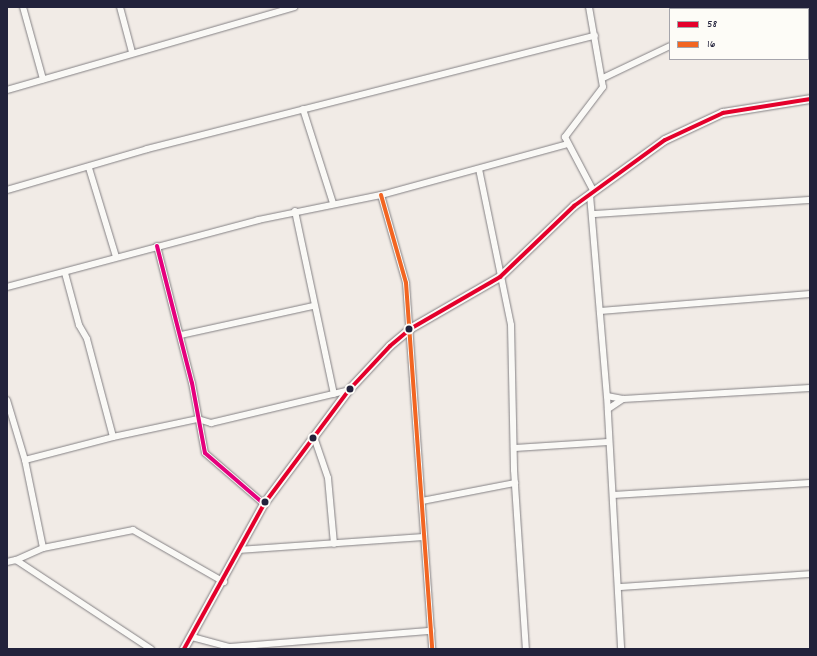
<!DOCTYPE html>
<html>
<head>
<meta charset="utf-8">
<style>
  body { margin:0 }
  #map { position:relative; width:817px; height:656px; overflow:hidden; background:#f1ebe6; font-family:Dekko,sans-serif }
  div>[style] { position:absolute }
  .roads { filter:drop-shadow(0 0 1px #848184) drop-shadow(0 0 1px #848184) }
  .street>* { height:6px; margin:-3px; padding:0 3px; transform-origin:3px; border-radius:3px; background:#faf9f6 }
  .secondary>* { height:8px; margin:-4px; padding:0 4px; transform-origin:4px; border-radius:4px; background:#faf9f6 }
  .bus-1>* { height:4px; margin:-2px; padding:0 2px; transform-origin:2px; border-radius:2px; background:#e4002b }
  .bus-2>* { height:4px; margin:-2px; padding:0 2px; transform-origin:2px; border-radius:2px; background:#f26522 }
  .bus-3>* { height:4px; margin:-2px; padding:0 2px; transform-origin:2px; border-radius:2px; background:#e5007d }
  .dots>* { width:11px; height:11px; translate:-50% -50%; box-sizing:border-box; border:2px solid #fdfcf7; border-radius:50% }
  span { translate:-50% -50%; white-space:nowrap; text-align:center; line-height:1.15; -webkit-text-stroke:3.5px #fdfcf7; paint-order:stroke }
  .frame { position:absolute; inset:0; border:8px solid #22223b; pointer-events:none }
  .legend { position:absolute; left:669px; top:8px; width:140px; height:52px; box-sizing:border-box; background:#fdfcf7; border:1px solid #a5a5ac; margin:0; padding:5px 7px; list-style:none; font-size:12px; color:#22223b }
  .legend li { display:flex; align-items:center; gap:8px; height:20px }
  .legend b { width:20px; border:1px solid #a5a5ac }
</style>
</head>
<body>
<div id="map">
  <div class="roads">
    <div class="street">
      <div style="left:23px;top:7px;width:75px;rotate:74.5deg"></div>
      <div style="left:120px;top:7px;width:47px;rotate:75.1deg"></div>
      <div style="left:589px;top:7px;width:81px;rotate:80.1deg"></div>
      <div style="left:603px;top:87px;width:63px;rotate:127.2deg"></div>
      <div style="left:565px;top:137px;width:62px;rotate:62.2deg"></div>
      <div style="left:742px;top:9px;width:4px;rotate:-27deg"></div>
      <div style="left:603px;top:78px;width:74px;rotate:-25.5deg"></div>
      <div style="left:7px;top:90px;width:299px;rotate:-16.1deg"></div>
      <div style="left:303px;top:109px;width:99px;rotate:72.3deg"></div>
      <div style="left:89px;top:168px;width:93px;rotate:73.1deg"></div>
      <div style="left:479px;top:169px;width:159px;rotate:78.4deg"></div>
      <div style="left:511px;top:325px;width:145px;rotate:88.8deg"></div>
      <div style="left:514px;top:470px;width:179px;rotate:86.2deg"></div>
      <div style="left:7px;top:190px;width:146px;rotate:-16.3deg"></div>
      <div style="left:147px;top:149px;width:462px;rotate:-14.2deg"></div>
      <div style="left:381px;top:195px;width:91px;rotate:74.1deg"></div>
      <div style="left:406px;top:283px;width:367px;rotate:85.9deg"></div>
      <div style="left:590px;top:195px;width:202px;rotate:85.2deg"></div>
      <div style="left:607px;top:396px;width:253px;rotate:86.8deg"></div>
      <div style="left:295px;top:211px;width:187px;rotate:78deg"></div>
      <div style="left:594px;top:214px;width:216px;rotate:-3.7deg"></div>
      <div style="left:157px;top:246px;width:141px;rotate:75.7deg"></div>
      <div style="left:192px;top:383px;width:71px;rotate:79.5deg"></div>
      <div style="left:205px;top:453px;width:78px;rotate:40.8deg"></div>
      <div style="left:65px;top:273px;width:54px;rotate:74.9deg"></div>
      <div style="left:79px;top:325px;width:16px;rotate:60deg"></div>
      <div style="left:87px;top:339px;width:101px;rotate:75.1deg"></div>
      <div style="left:7px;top:287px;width:260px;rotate:-14.9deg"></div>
      <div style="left:258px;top:220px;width:126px;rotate:-11.5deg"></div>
      <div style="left:381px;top:195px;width:193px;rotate:-15.3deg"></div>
      <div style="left:600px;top:311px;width:211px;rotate:-4.6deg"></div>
      <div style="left:181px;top:335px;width:135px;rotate:-12.4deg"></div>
      <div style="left:607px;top:396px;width:16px;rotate:11deg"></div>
      <div style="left:623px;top:399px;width:187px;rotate:-3.4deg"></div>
      <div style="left:7px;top:400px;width:63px;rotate:73.3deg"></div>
      <div style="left:25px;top:460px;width:90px;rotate:78.4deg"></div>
      <div style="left:43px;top:548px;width:30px;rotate:156deg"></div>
      <div style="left:608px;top:409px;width:18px;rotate:-34deg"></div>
      <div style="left:314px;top:437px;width:43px;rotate:71.1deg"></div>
      <div style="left:328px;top:478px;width:66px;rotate:84.8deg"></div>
      <div style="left:514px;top:448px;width:95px;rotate:-3.6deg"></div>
      <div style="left:25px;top:460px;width:91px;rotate:-14.6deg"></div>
      <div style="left:113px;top:437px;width:87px;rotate:-12deg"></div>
      <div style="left:198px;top:419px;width:14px;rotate:17deg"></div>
      <div style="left:211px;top:423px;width:142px;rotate:-13.4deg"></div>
      <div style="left:613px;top:495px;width:197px;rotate:-3.5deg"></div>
      <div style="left:422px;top:501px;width:95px;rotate:-11deg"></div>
      <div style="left:43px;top:548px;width:92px;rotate:-11.3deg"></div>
      <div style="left:133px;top:530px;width:105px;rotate:29.7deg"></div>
      <div style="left:238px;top:550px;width:186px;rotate:-4deg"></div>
      <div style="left:7px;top:562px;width:9px;rotate:-13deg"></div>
      <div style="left:16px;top:560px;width:162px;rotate:33.4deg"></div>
      <div style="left:620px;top:587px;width:190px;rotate:-3.9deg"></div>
      <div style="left:192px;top:637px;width:39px;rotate:15deg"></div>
      <div style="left:230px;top:647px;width:202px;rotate:-4.6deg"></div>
    </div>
    <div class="secondary">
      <div style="left:184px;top:649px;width:166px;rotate:-61.1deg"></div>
      <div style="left:264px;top:504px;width:142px;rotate:-53.3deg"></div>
      <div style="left:349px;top:390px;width:60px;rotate:-47deg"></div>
      <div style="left:390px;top:346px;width:26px;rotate:-40deg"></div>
      <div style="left:410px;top:329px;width:104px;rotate:-30deg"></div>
      <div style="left:500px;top:277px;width:103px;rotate:-43.8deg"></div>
      <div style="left:574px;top:206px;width:112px;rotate:-36deg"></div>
      <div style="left:665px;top:140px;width:64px;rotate:-25deg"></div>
      <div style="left:723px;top:113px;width:88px;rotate:-9.1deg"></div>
    </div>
  </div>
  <div class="bus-1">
    <div style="left:184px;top:649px;width:166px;rotate:-61.1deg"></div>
    <div style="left:264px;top:504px;width:142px;rotate:-53.3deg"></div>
    <div style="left:349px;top:390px;width:60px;rotate:-47deg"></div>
    <div style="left:390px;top:346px;width:26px;rotate:-40deg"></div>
    <div style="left:410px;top:329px;width:104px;rotate:-30deg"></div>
    <div style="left:500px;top:277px;width:103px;rotate:-43.8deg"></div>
    <div style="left:574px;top:206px;width:112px;rotate:-36deg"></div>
    <div style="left:665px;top:140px;width:64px;rotate:-25deg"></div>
    <div style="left:723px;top:113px;width:88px;rotate:-9.1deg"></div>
  </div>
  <div class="bus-2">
    <div style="left:381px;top:195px;width:91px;rotate:74.1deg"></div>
    <div style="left:406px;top:283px;width:367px;rotate:85.9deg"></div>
  </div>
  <div class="bus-3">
    <div style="left:157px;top:246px;width:141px;rotate:75.7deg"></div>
    <div style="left:192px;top:383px;width:71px;rotate:79.5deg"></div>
    <div style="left:205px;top:453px;width:78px;rotate:40.8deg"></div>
  </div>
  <div class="dots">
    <div style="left:409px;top:329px;background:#22223b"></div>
    <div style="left:350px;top:389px;background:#22223b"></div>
    <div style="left:313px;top:438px;background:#22223b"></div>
    <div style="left:265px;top:502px;background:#22223b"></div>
  </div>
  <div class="frame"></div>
  <ul class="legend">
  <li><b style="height:5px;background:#e4002b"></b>58</li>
  <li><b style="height:5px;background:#f26522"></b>16</li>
  </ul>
</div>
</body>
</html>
